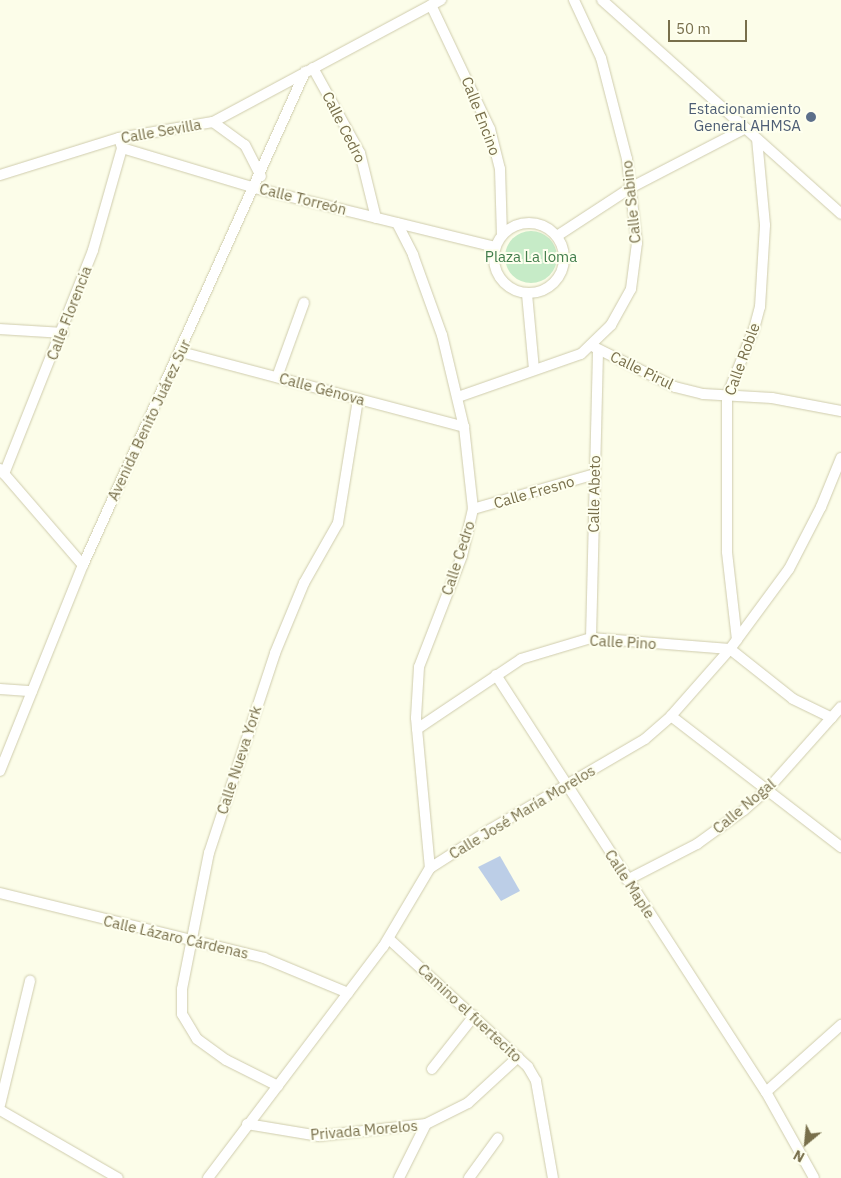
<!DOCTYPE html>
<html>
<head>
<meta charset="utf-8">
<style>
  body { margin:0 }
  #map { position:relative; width:841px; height:1178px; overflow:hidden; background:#fcfde9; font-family:"IBM Plex Sans",sans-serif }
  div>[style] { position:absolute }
  .green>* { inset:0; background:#c6ebc7 }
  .round { border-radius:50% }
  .water>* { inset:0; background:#bccee7 }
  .roads { filter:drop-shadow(0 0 1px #cfccad) drop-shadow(0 0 1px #cfccad) }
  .minor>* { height:10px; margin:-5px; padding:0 5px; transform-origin:5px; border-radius:5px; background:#fff }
  .minor>.ring { margin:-5px; padding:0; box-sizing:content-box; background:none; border:10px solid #fff; border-radius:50% }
  .dots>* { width:14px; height:14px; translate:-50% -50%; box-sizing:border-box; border:2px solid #feffef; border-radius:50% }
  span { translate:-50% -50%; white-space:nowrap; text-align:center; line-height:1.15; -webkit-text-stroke:4px #feffef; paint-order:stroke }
  .service-label { font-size:15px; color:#4e5e75 }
  .right { translate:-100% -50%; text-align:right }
  .street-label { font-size:15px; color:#786f4b }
  .park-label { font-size:15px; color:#427e4c }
  .north { position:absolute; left:781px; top:1118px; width:50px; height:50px; -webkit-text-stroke:4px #feffef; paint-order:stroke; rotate:208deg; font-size:14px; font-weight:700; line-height:20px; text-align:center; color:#786f4b }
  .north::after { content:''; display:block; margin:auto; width:18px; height:22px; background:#786f4b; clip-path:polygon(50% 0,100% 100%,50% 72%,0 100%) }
  .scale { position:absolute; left:668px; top:20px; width:79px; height:22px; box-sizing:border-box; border:2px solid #786f4b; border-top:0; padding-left:6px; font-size:15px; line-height:18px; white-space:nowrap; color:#786f4b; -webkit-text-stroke:4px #feffef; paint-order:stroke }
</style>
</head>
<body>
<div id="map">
  <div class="green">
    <div class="round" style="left:505px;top:231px;width:52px;height:52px"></div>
  </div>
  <div class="water">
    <div style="clip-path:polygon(500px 856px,520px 891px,501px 901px,478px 867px)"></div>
  </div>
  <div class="roads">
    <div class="minor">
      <div style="left:602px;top:0;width:321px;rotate:41.8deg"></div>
      <div style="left:431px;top:5px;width:137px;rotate:64.6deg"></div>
      <div style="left:490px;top:129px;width:41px;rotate:76deg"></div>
      <div style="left:500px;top:169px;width:66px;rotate:88.3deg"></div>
      <div style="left:313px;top:68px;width:97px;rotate:61.1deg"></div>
      <div style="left:360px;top:153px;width:67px;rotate:76.2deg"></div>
      <div style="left:213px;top:122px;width:39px;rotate:36deg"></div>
      <div style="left:245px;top:145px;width:35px;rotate:63deg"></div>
      <div style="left:119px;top:138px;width:10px;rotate:73deg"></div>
      <div style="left:122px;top:148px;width:139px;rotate:16.7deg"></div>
      <div style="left:255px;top:188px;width:247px;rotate:13.8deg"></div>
      <div style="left:0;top:175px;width:125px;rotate:-17.3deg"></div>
      <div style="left:119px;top:138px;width:95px;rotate:-9.7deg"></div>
      <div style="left:213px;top:122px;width:259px;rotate:-28.2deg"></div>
      <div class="ring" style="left:494px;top:223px;width:60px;height:60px"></div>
      <div style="left:397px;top:223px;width:36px;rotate:63deg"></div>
      <div style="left:413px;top:255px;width:85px;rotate:70.1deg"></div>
      <div style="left:442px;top:335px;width:95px;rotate:76.6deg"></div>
      <div style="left:464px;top:427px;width:82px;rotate:83.7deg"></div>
      <div style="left:473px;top:509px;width:48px;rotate:103.2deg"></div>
      <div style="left:462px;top:556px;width:119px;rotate:111.2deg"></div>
      <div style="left:419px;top:667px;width:51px;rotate:93.4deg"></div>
      <div style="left:416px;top:718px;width:151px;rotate:84.7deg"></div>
      <div style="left:557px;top:236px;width:90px;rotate:-33.2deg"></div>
      <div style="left:632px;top:187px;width:128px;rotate:-27.4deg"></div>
      <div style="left:527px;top:294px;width:76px;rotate:84.7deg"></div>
      <div style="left:0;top:329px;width:63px;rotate:3.6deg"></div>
      <div style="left:594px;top:347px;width:90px;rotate:26.3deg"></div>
      <div style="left:675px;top:387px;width:29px;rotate:14deg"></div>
      <div style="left:703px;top:394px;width:69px;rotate:3.3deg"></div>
      <div style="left:772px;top:398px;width:70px;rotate:10.7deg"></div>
      <div style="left:181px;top:352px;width:293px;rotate:14.8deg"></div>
      <div style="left:277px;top:377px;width:79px;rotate:-70deg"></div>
      <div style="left:458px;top:397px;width:130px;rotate:-19.3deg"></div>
      <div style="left:581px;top:354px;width:42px;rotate:-44deg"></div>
      <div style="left:611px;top:325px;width:41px;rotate:-60.9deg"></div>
      <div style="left:631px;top:289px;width:46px;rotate:-82.6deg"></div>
      <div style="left:637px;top:243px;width:85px;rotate:-96.8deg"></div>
      <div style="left:627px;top:159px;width:104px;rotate:-104.4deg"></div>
      <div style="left:601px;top:58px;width:64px;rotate:-115deg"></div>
      <div style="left:0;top:469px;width:127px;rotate:49.2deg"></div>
      <div style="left:4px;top:474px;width:241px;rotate:-68.3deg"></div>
      <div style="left:93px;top:250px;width:106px;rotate:-74.1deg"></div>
      <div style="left:473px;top:509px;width:127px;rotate:-16deg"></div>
      <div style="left:591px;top:638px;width:288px;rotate:-88.6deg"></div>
      <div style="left:737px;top:640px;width:89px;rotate:-96.5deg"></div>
      <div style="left:727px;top:552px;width:156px;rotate:-90deg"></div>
      <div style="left:727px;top:396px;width:72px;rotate:-68.1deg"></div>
      <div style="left:754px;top:329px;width:23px;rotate:-75deg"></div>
      <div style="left:760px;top:307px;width:82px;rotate:-86.5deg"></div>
      <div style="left:765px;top:225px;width:86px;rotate:-95.3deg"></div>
      <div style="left:496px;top:675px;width:497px;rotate:57.1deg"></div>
      <div style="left:766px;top:1092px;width:98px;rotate:60.8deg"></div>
      <div style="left:0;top:689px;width:32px;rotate:4deg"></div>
      <div style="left:671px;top:716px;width:215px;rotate:37.6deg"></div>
      <div style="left:417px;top:729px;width:125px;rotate:-33.9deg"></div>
      <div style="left:521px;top:659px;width:73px;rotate:-16.7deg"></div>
      <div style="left:591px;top:638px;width:139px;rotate:4.5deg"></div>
      <div style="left:730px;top:649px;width:80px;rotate:38.4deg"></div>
      <div style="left:793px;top:699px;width:43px;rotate:26deg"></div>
      <div style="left:0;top:771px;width:222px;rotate:-68.1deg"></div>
      <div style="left:83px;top:565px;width:541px;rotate:-65.76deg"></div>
      <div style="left:627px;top:880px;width:79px;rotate:-27.2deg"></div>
      <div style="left:697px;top:844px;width:58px;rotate:-35.9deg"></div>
      <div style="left:744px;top:810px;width:30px;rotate:-41deg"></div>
      <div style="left:767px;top:790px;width:111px;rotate:-48.3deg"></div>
      <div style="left:0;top:893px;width:272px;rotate:13.8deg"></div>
      <div style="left:264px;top:958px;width:91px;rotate:22.6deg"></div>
      <div style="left:389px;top:939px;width:189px;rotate:42.6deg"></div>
      <div style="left:528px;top:1067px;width:16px;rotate:60deg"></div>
      <div style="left:536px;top:1081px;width:98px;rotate:80.1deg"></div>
      <div style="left:432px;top:1069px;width:68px;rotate:-51.6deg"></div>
      <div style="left:278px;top:1086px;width:58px;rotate:-153.4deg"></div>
      <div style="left:226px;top:1060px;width:36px;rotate:-144deg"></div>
      <div style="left:197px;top:1039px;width:29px;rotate:-121deg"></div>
      <div style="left:182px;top:1014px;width:25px;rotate:-90deg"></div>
      <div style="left:182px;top:989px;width:139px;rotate:-78.8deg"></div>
      <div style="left:209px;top:853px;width:211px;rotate:-71.7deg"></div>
      <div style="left:275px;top:653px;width:76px;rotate:-67.5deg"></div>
      <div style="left:304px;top:583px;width:69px;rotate:-60.5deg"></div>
      <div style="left:338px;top:523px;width:126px;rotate:-80.8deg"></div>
      <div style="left:766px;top:1092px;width:101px;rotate:-41.8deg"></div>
      <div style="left:0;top:1105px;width:128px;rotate:-76.4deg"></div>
      <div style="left:0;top:1110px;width:136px;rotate:30deg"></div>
      <div style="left:247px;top:1124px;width:73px;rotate:9.5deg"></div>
      <div style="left:319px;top:1136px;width:108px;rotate:-6.4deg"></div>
      <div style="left:426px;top:1124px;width:47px;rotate:-26.6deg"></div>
      <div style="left:468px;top:1103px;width:68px;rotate:-42.6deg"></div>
      <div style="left:208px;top:1178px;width:290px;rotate:-52.9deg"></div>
      <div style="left:383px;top:947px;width:92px;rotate:-59.3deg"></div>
      <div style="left:430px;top:868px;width:72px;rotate:-32.6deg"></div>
      <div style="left:491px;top:829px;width:178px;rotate:-30.3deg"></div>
      <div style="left:645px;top:739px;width:35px;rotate:-41deg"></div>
      <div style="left:671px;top:716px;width:89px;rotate:-48.6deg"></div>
      <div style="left:730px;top:649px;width:99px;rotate:-53.6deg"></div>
      <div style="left:789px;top:569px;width:70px;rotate:-62.7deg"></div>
      <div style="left:821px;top:507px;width:53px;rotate:-67.8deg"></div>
      <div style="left:399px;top:1178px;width:60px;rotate:-63.4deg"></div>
      <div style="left:469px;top:1178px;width:49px;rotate:-54.1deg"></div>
    </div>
  </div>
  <div class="dots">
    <div style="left:811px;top:117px;background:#5c6f8a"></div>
  </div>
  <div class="service-label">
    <span class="right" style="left:801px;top:117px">Estacionamiento<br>General AHMSA</span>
  </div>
  <div class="street-label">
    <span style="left:481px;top:116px;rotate:69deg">Calle Encino</span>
    <span style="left:344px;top:127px;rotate:63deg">Calle Cedro</span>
    <span style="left:161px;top:131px;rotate:-10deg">Calle Sevilla</span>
    <span style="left:303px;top:199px;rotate:14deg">Calle Torreón</span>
    <span style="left:631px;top:202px;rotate:-96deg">Calle Sabino</span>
    <span style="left:69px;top:313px;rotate:-69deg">Calle Florencia</span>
    <span style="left:742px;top:359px;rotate:-70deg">Calle Roble</span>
    <span style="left:642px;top:370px;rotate:26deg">Calle Pirul</span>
    <span style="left:322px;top:389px;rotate:15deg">Calle Génova</span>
    <span style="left:149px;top:420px;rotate:-65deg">Avenida Benito Juárez Sur</span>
    <span style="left:534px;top:492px;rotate:-16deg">Calle Fresno</span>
    <span style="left:594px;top:494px;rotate:-89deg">Calle Abeto</span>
    <span style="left:458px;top:558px;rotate:-72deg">Calle Cedro</span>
    <span style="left:623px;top:642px;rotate:3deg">Calle Pino</span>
    <span style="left:239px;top:760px;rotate:-72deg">Calle Nueva York</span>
    <span style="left:744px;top:806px;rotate:-40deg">Calle Nogal</span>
    <span style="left:522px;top:812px;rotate:-31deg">Calle José María Morelos</span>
    <span style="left:630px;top:884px;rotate:57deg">Calle Maple</span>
    <span style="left:176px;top:937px;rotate:13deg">Calle Lázaro Cárdenas</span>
    <span style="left:470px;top:1013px;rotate:43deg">Camino el fuertecito</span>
    <span style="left:364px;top:1130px;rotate:-5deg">Privada Morelos</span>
  </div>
  <div class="park-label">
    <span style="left:531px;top:257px">Plaza La loma</span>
  </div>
  <div class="north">N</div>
  <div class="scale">50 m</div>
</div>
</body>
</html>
